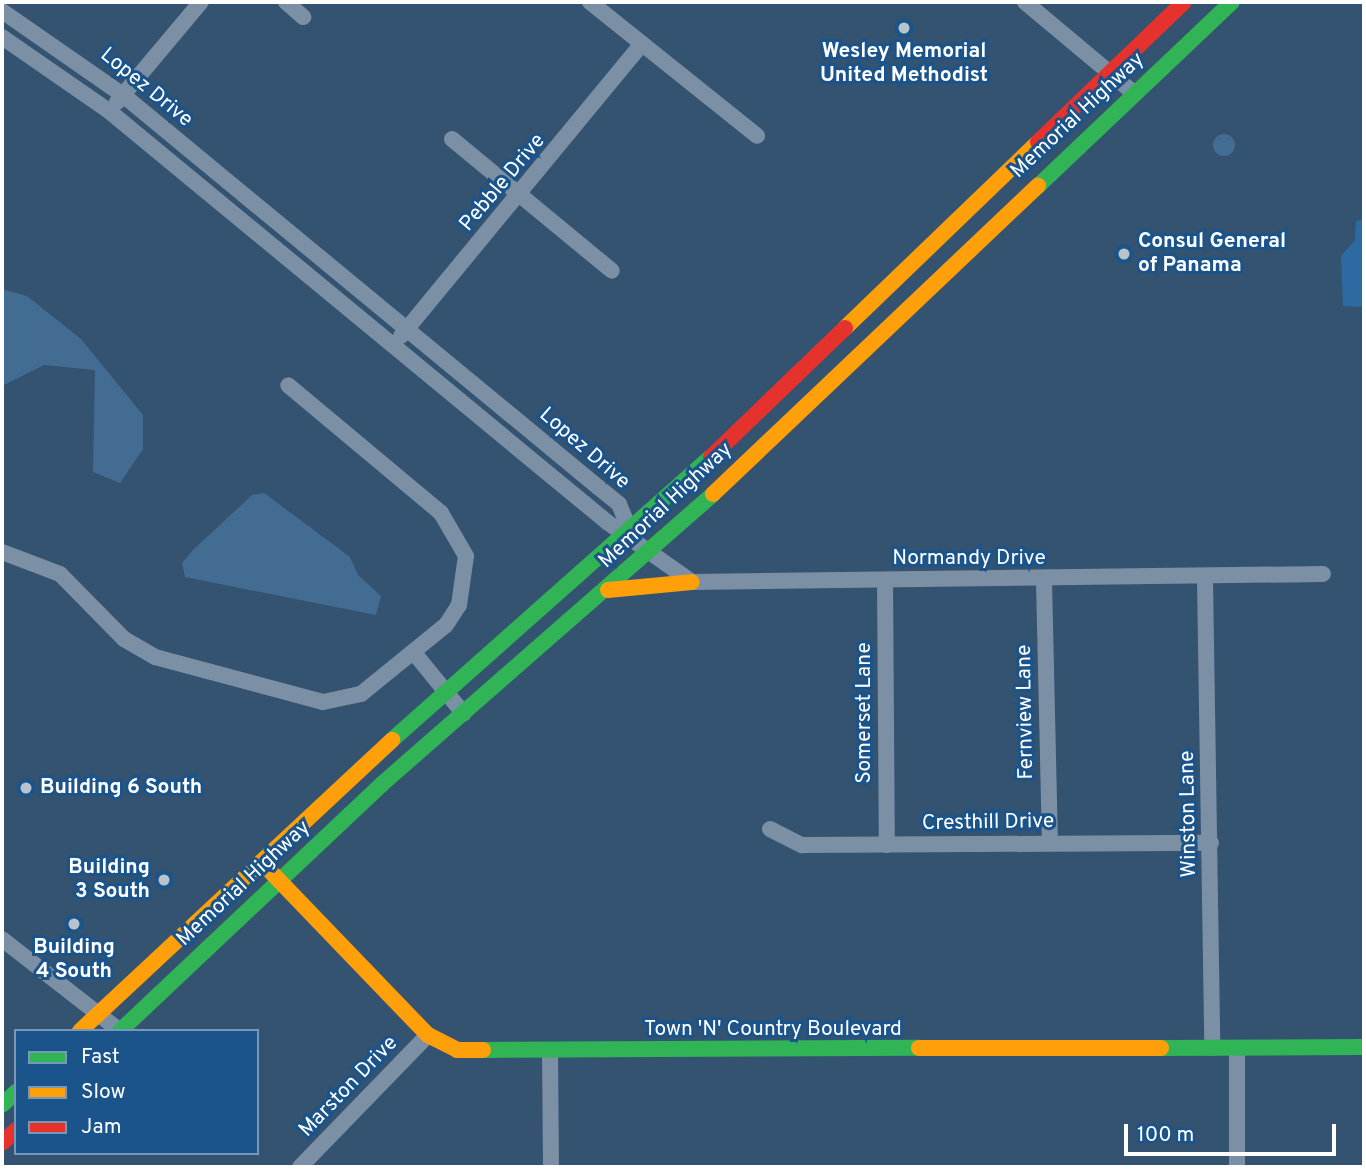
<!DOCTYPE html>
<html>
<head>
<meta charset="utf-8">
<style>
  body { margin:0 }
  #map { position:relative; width:1366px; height:1169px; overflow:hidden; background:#345371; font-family:Overpass,sans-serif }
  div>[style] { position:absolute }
  .green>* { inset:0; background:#2d6aa1 }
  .water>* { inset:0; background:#436c93 }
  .round { border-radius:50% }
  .street>* { height:16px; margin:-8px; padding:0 8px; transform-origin:8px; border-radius:8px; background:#7b90a5 }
  .fast>* { height:16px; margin:-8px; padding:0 8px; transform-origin:8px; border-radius:8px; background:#30b455 }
  .slow>* { height:16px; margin:-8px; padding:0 8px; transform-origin:8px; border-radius:8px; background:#ff9f0a }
  .jam>* { height:16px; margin:-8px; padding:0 8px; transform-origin:8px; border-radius:8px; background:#e5322d }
  .dots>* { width:19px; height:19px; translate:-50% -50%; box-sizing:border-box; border:4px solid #1a548b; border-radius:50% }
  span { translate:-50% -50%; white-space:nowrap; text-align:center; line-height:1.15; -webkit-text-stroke:6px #1a548b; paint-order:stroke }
  .poi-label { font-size:21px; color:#fff; font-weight:700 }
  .left { translate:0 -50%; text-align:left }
  .right { translate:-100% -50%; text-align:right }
  .street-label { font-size:21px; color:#fff }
  .frame { position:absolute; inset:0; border:4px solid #fff; pointer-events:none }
  .legend { position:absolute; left:14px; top:1029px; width:245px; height:126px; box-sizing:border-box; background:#1a548b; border:2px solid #7698b9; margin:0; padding:9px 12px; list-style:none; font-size:21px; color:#fff }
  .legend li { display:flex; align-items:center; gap:14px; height:35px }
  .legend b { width:35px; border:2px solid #7698b9 }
  .scale { position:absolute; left:1124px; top:1124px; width:212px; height:32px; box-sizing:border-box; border:4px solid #fff; border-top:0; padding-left:9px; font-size:21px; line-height:24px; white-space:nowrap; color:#fff; -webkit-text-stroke:5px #1a548b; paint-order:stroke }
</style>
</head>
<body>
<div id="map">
  <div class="green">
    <div style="clip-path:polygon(1364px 219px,1364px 307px,1343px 306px,1341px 256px,1355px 240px,1356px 221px)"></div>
  </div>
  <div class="water">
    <div class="round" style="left:1213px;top:134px;width:22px;height:22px"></div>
    <div style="clip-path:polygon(2px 289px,27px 296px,81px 339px,143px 415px,143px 449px,120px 483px,93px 472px,95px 370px,44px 365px,2px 386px)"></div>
    <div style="clip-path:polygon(264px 493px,350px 557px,358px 575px,381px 596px,376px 615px,185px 577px,182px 563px,193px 550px,252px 495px)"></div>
  </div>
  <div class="street">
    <div style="left:286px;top:2px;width:23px;rotate:41deg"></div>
    <div style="left:590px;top:2px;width:214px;rotate:38.7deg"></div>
    <div style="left:1025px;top:2px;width:142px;rotate:39.9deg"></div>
    <div style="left:2px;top:11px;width:147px;rotate:34.8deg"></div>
    <div style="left:123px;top:95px;width:616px;rotate:39.53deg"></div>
    <div style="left:598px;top:487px;width:27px;rotate:39deg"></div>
    <div style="left:619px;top:504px;width:31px;rotate:68deg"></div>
    <div style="left:2px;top:37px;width:130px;rotate:34.7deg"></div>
    <div style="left:109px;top:111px;width:646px;rotate:39.53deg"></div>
    <div style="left:607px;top:522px;width:104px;rotate:35.2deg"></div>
    <div style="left:692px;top:582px;width:631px;rotate:-0.73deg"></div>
    <div style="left:117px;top:102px;width:131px;rotate:-50deg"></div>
    <div style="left:452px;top:139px;width:207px;rotate:39.5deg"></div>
    <div style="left:401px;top:336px;width:379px;rotate:-50.5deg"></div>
    <div style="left:2px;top:552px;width:62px;rotate:20.8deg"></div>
    <div style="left:60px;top:574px;width:91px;rotate:45.4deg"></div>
    <div style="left:124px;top:639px;width:36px;rotate:30deg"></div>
    <div style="left:155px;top:657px;width:174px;rotate:15deg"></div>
    <div style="left:323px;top:702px;width:39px;rotate:-12deg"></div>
    <div style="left:361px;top:694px;width:109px;rotate:-39.1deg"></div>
    <div style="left:446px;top:625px;width:24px;rotate:-57deg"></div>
    <div style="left:459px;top:605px;width:49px;rotate:-81.9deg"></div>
    <div style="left:466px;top:556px;width:50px;rotate:-120.2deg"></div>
    <div style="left:441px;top:513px;width:199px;rotate:-140.1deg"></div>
    <div style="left:885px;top:580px;width:265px;rotate:89.6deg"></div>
    <div style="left:1205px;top:580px;width:468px;rotate:89.1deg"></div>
    <div style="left:1044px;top:581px;width:262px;rotate:88.7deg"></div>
    <div style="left:415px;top:654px;width:77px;rotate:50.8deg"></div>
    <div style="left:770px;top:829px;width:36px;rotate:27deg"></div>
    <div style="left:802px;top:845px;width:409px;rotate:-0.3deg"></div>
    <div style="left:2px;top:939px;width:150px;rotate:37.9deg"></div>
    <div style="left:550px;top:1052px;width:115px;rotate:89.5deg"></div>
    <div style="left:300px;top:1167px;width:184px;rotate:-45.9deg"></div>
    <div style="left:1237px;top:1167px;width:119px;rotate:-90deg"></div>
  </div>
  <div class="fast">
    <div style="left:1038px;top:186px;width:267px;rotate:-43.5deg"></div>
    <div style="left:392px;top:740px;width:426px;rotate:-41.6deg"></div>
    <div style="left:120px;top:1031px;width:360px;rotate:-43.3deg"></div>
    <div style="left:382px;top:784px;width:440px;rotate:-41.2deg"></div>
    <div style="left:1161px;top:1048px;width:203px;rotate:-0.3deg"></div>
    <div style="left:483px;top:1050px;width:436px;rotate:-0.3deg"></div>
    <div style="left:2px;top:1105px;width:19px;rotate:-43deg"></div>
  </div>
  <div class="slow">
    <div style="left:845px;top:328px;width:268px;rotate:-43.9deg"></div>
    <div style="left:713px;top:494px;width:448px;rotate:-43.5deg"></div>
    <div style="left:608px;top:590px;width:84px;rotate:-5.4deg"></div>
    <div style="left:270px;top:871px;width:228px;rotate:46.1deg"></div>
    <div style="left:428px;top:1035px;width:33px;rotate:27deg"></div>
    <div style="left:457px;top:1050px;width:26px"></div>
    <div style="left:80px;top:1031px;width:427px;rotate:-43deg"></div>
    <div style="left:919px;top:1048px;width:242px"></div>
  </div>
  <div class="jam">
    <div style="left:1038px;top:142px;width:202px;rotate:-43.8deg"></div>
    <div style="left:711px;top:457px;width:186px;rotate:-43.9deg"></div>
    <div style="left:2px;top:1143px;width:19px;rotate:-43deg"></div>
  </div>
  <div class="dots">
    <div style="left:904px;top:28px;background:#b8c3cd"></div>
    <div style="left:1124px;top:254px;background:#b8c3cd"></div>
    <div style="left:26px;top:788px;background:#b8c3cd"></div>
    <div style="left:164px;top:880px;background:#b8c3cd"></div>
    <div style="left:74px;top:924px;background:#b8c3cd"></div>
  </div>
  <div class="poi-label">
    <span style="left:904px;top:64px">Wesley Memorial<br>United Methodist</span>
    <span class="left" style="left:1138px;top:254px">Consul General<br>of Panama</span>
    <span class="left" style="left:40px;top:788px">Building 6 South</span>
    <span class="right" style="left:150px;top:880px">Building<br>3 South</span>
    <span style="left:74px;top:960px">Building<br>4 South</span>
  </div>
  <div class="street-label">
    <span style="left:146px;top:88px;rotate:39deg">Lopez Drive</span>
    <span style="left:1078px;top:116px;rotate:-43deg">Memorial Highway</span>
    <span style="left:503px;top:183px;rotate:-50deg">Pebble Drive</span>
    <span style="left:584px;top:449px;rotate:41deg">Lopez Drive</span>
    <span style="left:666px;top:506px;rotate:-43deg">Memorial Highway</span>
    <span style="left:969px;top:559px">Normandy Drive</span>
    <span style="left:1026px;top:712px;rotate:-91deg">Fernview Lane</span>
    <span style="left:865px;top:713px;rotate:-90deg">Somerset Lane</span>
    <span style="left:1189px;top:814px;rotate:-91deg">Winston Lane</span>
    <span style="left:988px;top:823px;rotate:-1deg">Cresthill Drive</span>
    <span style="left:244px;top:884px;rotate:-43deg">Memorial Highway</span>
    <span style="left:773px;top:1030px">Town 'N' Country Boulevard</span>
    <span style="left:349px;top:1087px;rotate:-46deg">Marston Drive</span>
  </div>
  <div class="frame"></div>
  <ul class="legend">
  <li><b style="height:9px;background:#30b455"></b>Fast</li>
  <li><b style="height:9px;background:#ff9f0a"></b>Slow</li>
  <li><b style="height:9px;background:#e5322d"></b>Jam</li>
  </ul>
  <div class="scale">100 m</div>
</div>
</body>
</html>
